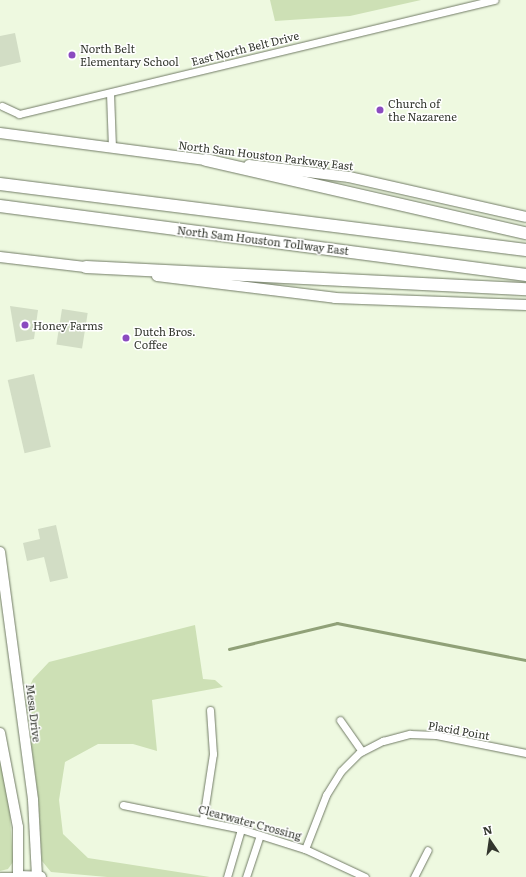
<!DOCTYPE html>
<html>
<head>
<meta charset="utf-8">
<style>
  body { margin:0 }
  #map { position:relative; width:526px; height:877px; overflow:hidden; background:#eef9e0; font-family:Literata,serif }
  div>[style] { position:absolute }
  .green>* { inset:0; background:#cde0b5 }
  .stream>* { height:2.5px; margin:-1.25px; padding:0 1.25px; transform-origin:1.25px; border-radius:1.25px; background:#90a178 }
  .building>* { inset:0; background:#d2ddc5; transform-origin:0 0 }
  .roads { filter:drop-shadow(0 0 1px #717b65) drop-shadow(0 0 1px #717b65) }
  .street>* { height:7px; margin:-3.5px; padding:0 3.5px; transform-origin:3.5px; border-radius:3.5px; background:#fff }
  .secondary>* { height:10px; margin:-5px; padding:0 5px; transform-origin:5px; border-radius:5px; background:#fff }
  .highway>* { height:12px; margin:-6px; padding:0 6px; transform-origin:6px; border-radius:6px; background:#fff }
  .dots>* { width:11px; height:11px; translate:-50% -50%; box-sizing:border-box; border:2px solid #fff; border-radius:50% }
  span { translate:-50% -50%; white-space:nowrap; text-align:center; line-height:1.15; -webkit-text-stroke:3px #fff; paint-order:stroke }
  .street-label { font-size:11px; color:#33372e }
  .poi-label { font-size:11px; color:#33372e }
  .left { translate:0 -50%; text-align:left }
  .north { position:absolute; left:470px; top:821px; width:40px; height:40px; -webkit-text-stroke:3px #fff; paint-order:stroke; rotate:347deg; font-size:11px; font-weight:700; line-height:16px; text-align:center; color:#33372e }
  .north::after { content:''; display:block; margin:auto; width:14px; height:18px; background:#33372e; clip-path:polygon(50% 0,100% 100%,50% 72%,0 100%) }
</style>
</head>
<body>
<div id="map">
  <div class="green">
    <div style="clip-path:polygon(270px 0,421px 0,350px 16px,275px 21px)"></div>
    <div style="clip-path:polygon(195px 625px,203px 679px,215px 680px,223px 687px,152px 700px,157px 751px,133px 744px,98px 744px,65px 762px,59px 800px,63px 834px,88px 858px,210px 877px,107px 877px,51px 872px,42px 861px,38px 795px,25px 696px,33px 679px,49px 662px)"></div>
    <div style="clip-path:polygon(0 746px,9px 801px,13px 862px,8px 869px,0 871px)"></div>
  </div>
  <div class="stream">
    <div style="left:229px;top:649px;width:111px;rotate:-13.5deg"></div>
    <div style="left:337px;top:623px;width:193px;rotate:11.1deg"></div>
  </div>
  <div class="building">
    <div style="clip-path:polygon(15px 33px,21px 62px,0 67px,0 36px)"></div>
    <div style="clip-path:polygon(10px 306px,38px 310px,34px 339px,16px 342px)"></div>
    <div style="left:62px;top:309px;width:26px;height:36px;rotate:9deg"></div>
    <div style="left:34px;top:374px;width:75px;height:27px;rotate:77deg"></div>
    <div style="clip-path:polygon(56px 525px,68px 578px,50px 582px,44px 557px,27px 561px,23px 543px,40px 539px,38px 529px)"></div>
  </div>
  <div class="roads">
    <div class="street">
      <div style="left:110px;top:93px;width:54px;rotate:87.9deg"></div>
      <div style="left:2px;top:106px;width:19px;rotate:25deg"></div>
      <div style="left:19px;top:114px;width:489px;rotate:-13.5deg"></div>
      <div style="left:340px;top:720px;width:38px;rotate:55deg"></div>
      <div style="left:123px;top:805px;width:120px;rotate:11.5deg"></div>
      <div style="left:241px;top:829px;width:67px;rotate:17.4deg"></div>
      <div style="left:305px;top:849px;width:66px;rotate:25deg"></div>
      <div style="left:203px;top:819px;width:66px;rotate:-81.3deg"></div>
      <div style="left:213px;top:754px;width:44px;rotate:-93.9deg"></div>
      <div style="left:305px;top:849px;width:58px;rotate:-68.7deg"></div>
      <div style="left:326px;top:795px;width:28px;rotate:-58deg"></div>
      <div style="left:341px;top:771px;width:25px;rotate:-45deg"></div>
      <div style="left:359px;top:753px;width:27px;rotate:-27deg"></div>
      <div style="left:383px;top:741px;width:28px;rotate:-15deg"></div>
      <div style="left:410px;top:734px;width:26px;rotate:2deg"></div>
      <div style="left:436px;top:735px;width:92px;rotate:11.3deg"></div>
      <div style="left:0;top:876px;width:18px"></div>
      <div style="left:227px;top:877px;width:50px;rotate:-73.7deg"></div>
      <div style="left:246px;top:877px;width:44px;rotate:-71.6deg"></div>
      <div style="left:414px;top:877px;width:30px;rotate:-63deg"></div>
    </div>
    <div class="secondary">
      <div style="left:0;top:133px;width:215px;rotate:7.5deg"></div>
      <div style="left:249px;top:165px;width:101px;rotate:6.8deg"></div>
      <div style="left:349px;top:177px;width:181px;rotate:12.7deg"></div>
      <div style="left:0;top:257px;width:94px;rotate:6.7deg"></div>
      <div style="left:157px;top:276px;width:179px;rotate:7deg"></div>
      <div style="left:335px;top:298px;width:191px;rotate:2.1deg"></div>
      <div style="left:0;top:552px;width:250px;rotate:82.4deg"></div>
      <div style="left:33px;top:800px;width:77px;rotate:87deg"></div>
      <div style="left:0;top:733px;width:96px;rotate:79.2deg"></div>
      <div style="left:18px;top:827px;width:50px;rotate:90deg"></div>
      <div style="left:18px;top:876px;width:23px;rotate:2deg"></div>
    </div>
    <div class="highway">
      <div style="left:206px;top:160px;width:328px;rotate:12.9deg"></div>
      <div style="left:0;top:184px;width:530px;rotate:7.15deg"></div>
      <div style="left:0;top:206px;width:531px;rotate:7.47deg"></div>
      <div style="left:86px;top:267px;width:441px;rotate:2.9deg"></div>
    </div>
  </div>
  <div class="dots">
    <div style="left:72px;top:55px;background:#8b4bc0"></div>
    <div style="left:380px;top:110px;background:#8b4bc0"></div>
    <div style="left:25px;top:325px;background:#8b4bc0"></div>
    <div style="left:126px;top:338px;background:#8b4bc0"></div>
  </div>
  <div class="street-label">
    <span style="left:245px;top:48px;rotate:-14deg">East North Belt Drive</span>
    <span style="left:266px;top:155px;rotate:7deg">North Sam Houston Parkway East</span>
    <span style="left:263px;top:240px;rotate:7deg">North Sam Houston Tollway East</span>
    <span style="left:34px;top:713px;rotate:83deg">Mesa Drive</span>
    <span style="left:459px;top:730px;rotate:10deg">Placid Point</span>
    <span style="left:250px;top:822px;rotate:15deg">Clearwater Crossing</span>
  </div>
  <div class="poi-label">
    <span class="left" style="left:80px;top:55px">North Belt<br>Elementary School</span>
    <span class="left" style="left:388px;top:110px">Church of<br>the Nazarene</span>
    <span class="left" style="left:33px;top:325px">Honey Farms</span>
    <span class="left" style="left:134px;top:338px">Dutch Bros.<br>Coffee</span>
  </div>
  <div class="north">N</div>
</div>
</body>
</html>
